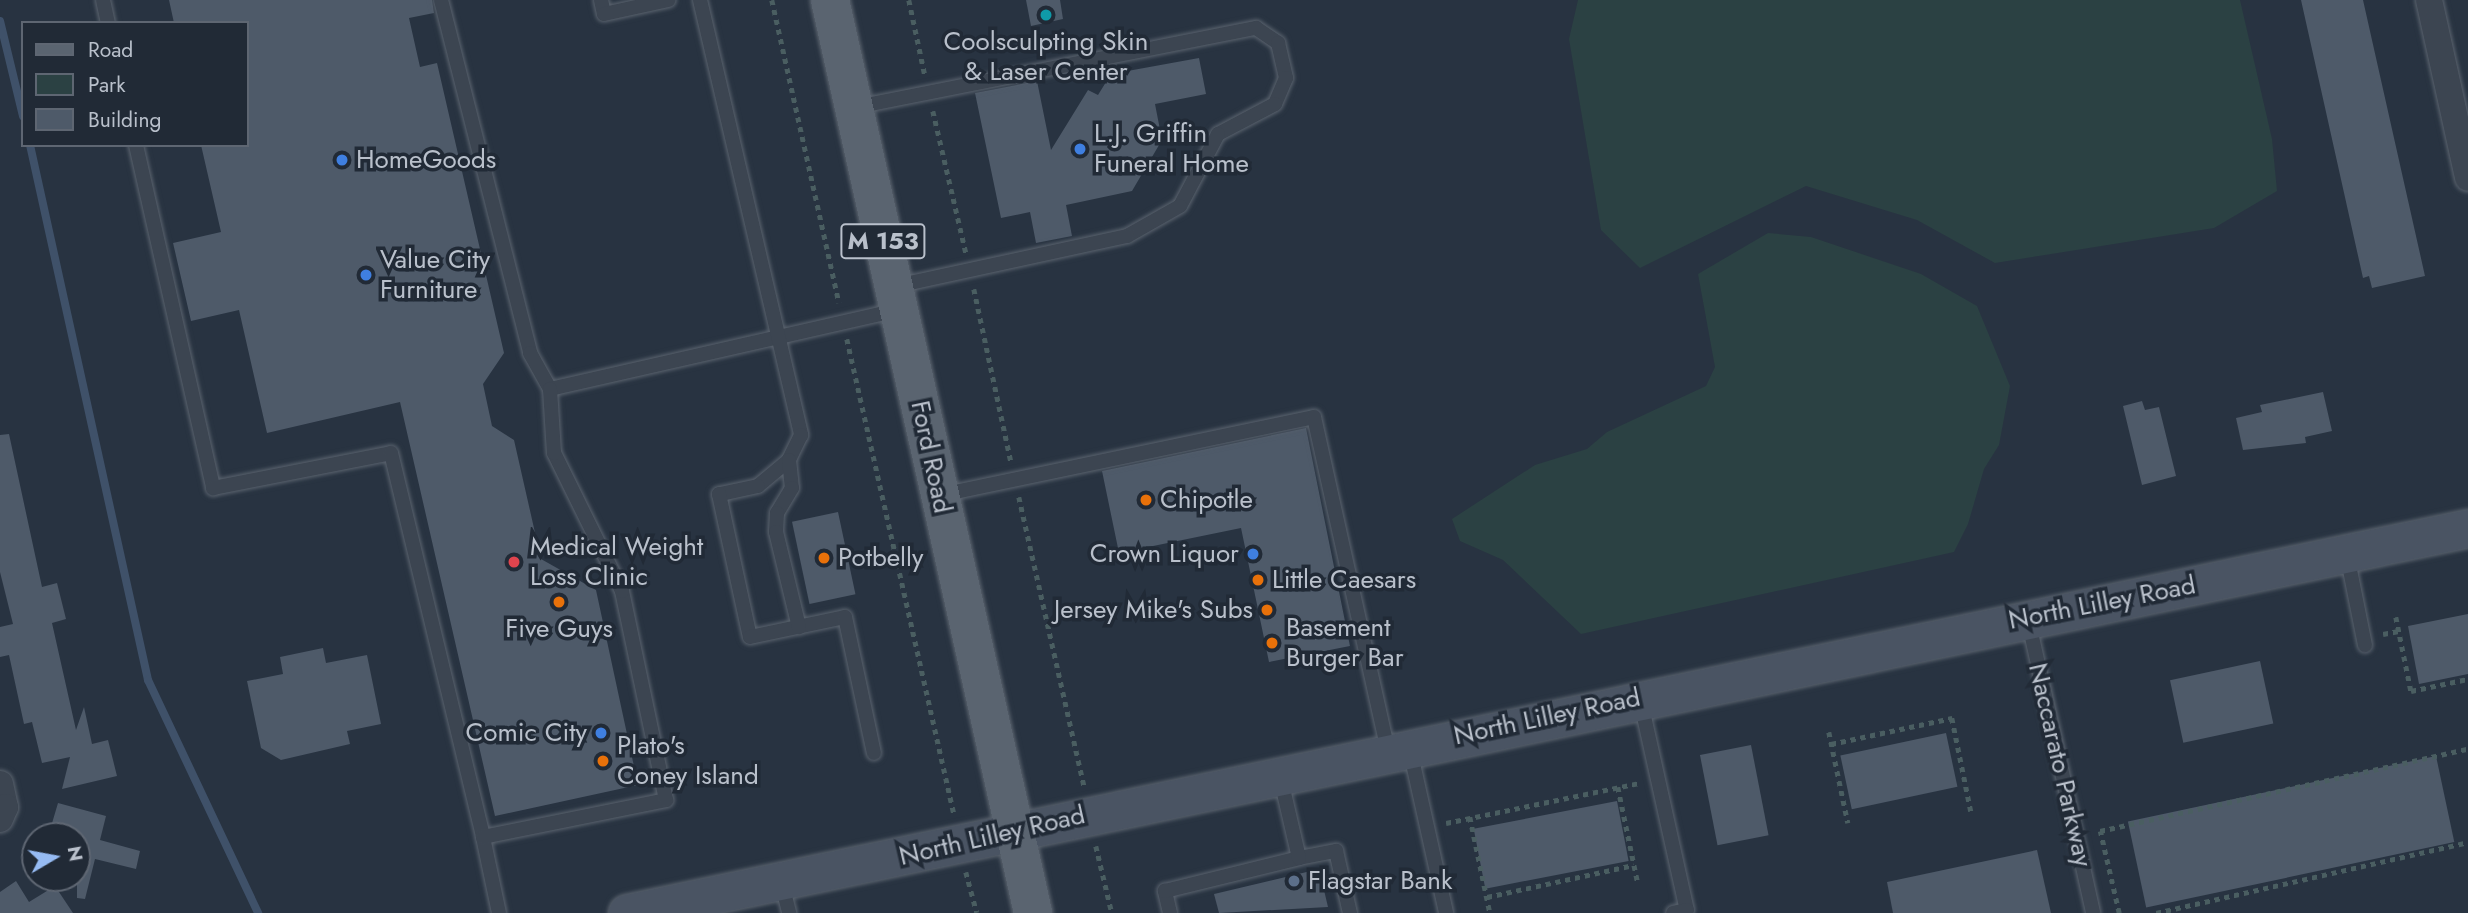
<!DOCTYPE html>
<html>
<head>
<meta charset="utf-8">
<style>
  body { margin:0 }
  #map { position:relative; width:2468px; height:913px; overflow:hidden; background:#283341; font-family:Jost,sans-serif }
  div>[style] { position:absolute }
  .green>* { inset:0; background:#2b4143 }
  .stream>* { height:8px; margin:-4px; padding:0 4px; transform-origin:4px; border-radius:4px; background:#3f5169 }
  .building>* { inset:0; background:#4e5a69; transform-origin:0 0 }
  .path>* { height:4.5px; margin-top:-2.25px; transform-origin:0; background:repeating-linear-gradient(90deg,#4a5e61 0 5px,transparent 0 10px) }
  .roads { filter:drop-shadow(0 0 2px #5a636e) drop-shadow(0 0 2px #5a636e) }
  .lane>* { height:14px; margin:-7px; padding:0 7px; transform-origin:7px; border-radius:7px; background:#3c4551 }
  .street>* { height:26px; margin:-13px; padding:0 13px; transform-origin:13px; border-radius:13px; background:#3c4551 }
  .secondary>* { height:37px; margin:-18.5px; padding:0 18.5px; transform-origin:18.5px; border-radius:18.5px; background:#4a5463 }
  .primary>* { height:38px; margin:-19px; padding:0 19px; transform-origin:19px; border-radius:19px; background:#5a6470 }
  .dots>* { width:19px; height:19px; translate:-50% -50%; box-sizing:border-box; border:4px solid #212a36; border-radius:50% }
  span { translate:-50% -50%; white-space:nowrap; text-align:center; line-height:1.15; -webkit-text-stroke:7px #212a36; paint-order:stroke }
  .shield-label span { padding:2px 5px; background:#212a36; border:2px solid; border-radius:5px; -webkit-text-stroke-width:0 }
  .shield-label { font-size:24px; color:#b9c0cb; font-weight:700 }
  .poi-label { font-size:26px; color:#b9c0cb }
  .left { translate:0 -50%; text-align:left }
  .right { translate:-100% -50%; text-align:right }
  .street-label { font-size:26px; color:#b9c0cb }
  .legend { position:absolute; left:21px; top:21px; width:228px; height:126px; box-sizing:border-box; background:#212a36; border:2px solid #5e6672; margin:0; padding:9px 12px; list-style:none; font-size:21px; color:#b9c0cb }
  .legend li { display:flex; align-items:center; gap:14px; height:35px }
  .legend b { width:35px; border:2px solid #5e6672 }
  .north { position:absolute; left:21px; top:822px; width:70px; height:70px; box-sizing:border-box; background:#212a36; border:2px solid #5e6672; border-radius:50%; rotate:80deg; font-size:19px; font-weight:700; line-height:28px; text-align:center; color:#b9c0cb }
  .north::after { content:''; display:block; margin:auto; width:24px; height:32px; background:#96bbf3; clip-path:polygon(50% 0,100% 100%,50% 72%,0 100%) }
</style>
</head>
<body>
<div id="map">
  <div class="green">
    <div style="clip-path:polygon(1578px 0,2240px 0,2272px 139px,2277px 191px,2214px 228px,1995px 263px,1917px 220px,1806px 186px,1640px 268px,1601px 230px,1569px 39px)"></div>
    <div style="clip-path:polygon(1768px 233px,1811px 237px,1921px 274px,1977px 306px,2010px 386px,1999px 445px,1984px 469px,1968px 524px,1954px 552px,1581px 634px,1503px 560px,1460px 541px,1452px 519px,1535px 465px,1587px 449px,1607px 432px,1706px 386px,1715px 367px,1698px 274px)"></div>
  </div>
  <div class="stream">
    <div style="left:0;top:21px;width:98px;rotate:76.4deg"></div>
    <div style="left:30px;top:145px;width:548px;rotate:77.56deg"></div>
    <div style="left:148px;top:680px;width:258px;rotate:64.7deg"></div>
  </div>
  <div class="building">
    <div style="clip-path:polygon(169px 0,432px 0,434px 13px,409px 18px,420px 67px,437px 63px,504px 353px,483px 384px,492px 426px,514px 440px,541px 559px,596px 590px,638px 785px,495px 816px,400px 402px,267px 433px,239px 310px,191px 321px,173px 243px,221px 232px,201px 145px,247px 145px,247px 23px,174px 23px)"></div>
    <div style="clip-path:polygon(1026px 0,1060px 0,1063px 19px,1031px 26px)"></div>
    <div style="clip-path:polygon(2301px 0,2363px 0,2425px 276px,2372px 288px,2369px 276px,2363px 278px)"></div>
    <div style="clip-path:polygon(1199px 58px,1206px 94px,1155px 104px,1162px 140px,1132px 191px,1066px 205px,1072px 236px,1036px 243px,1030px 212px,1001px 218px,975px 93px,1037px 81px,1051px 150px,1088px 90px,1098px 95px,1111px 74px)"></div>
    <div style="clip-path:polygon(2323px 392px,2332px 431px,2305px 437px,2306px 443px,2243px 450px,2236px 418px,2262px 412px,2260px 405px)"></div>
    <div style="clip-path:polygon(2142px 401px,2145px 410px,2159px 407px,2176px 476px,2142px 485px,2123px 406px)"></div>
    <div style="clip-path:polygon(1306px 428px,1350px 646px,1269px 662px,1241px 528px,1119px 553px,1102px 471px)"></div>
    <div style="clip-path:polygon(9px 434px,42px 587px,57px 583px,66px 619px,52px 623px,76px 730px,84px 707px,92px 744px,108px 740px,117px 776px,62px 789px,70px 757px,42px 763px,32px 722px,24px 724px,9px 655px,0 657px,0 627px,13px 624px,0 572px,0 435px)"></div>
    <div style="left:838px;top:512px;width:84px;height:47px;rotate:78deg"></div>
    <div style="clip-path:polygon(2468px 614px,2468px 674px,2419px 684px,2408px 626px)"></div>
    <div style="clip-path:polygon(323px 648px,326px 663px,367px 655px,381px 724px,347px 731px,350px 744px,281px 760px,261px 748px,247px 681px,283px 674px,280px 657px)"></div>
    <div style="left:2260px;top:661px;width:64px;height:92px;rotate:78deg"></div>
    <div style="left:1946px;top:733px;width:55px;height:108px;rotate:78deg"></div>
    <div style="left:1751px;top:745px;width:92px;height:52px;rotate:79deg"></div>
    <div style="left:2436px;top:756px;width:88px;height:315px;rotate:78deg"></div>
    <div style="left:1617px;top:801px;width:61px;height:146px;rotate:79deg"></div>
    <div style="clip-path:polygon(58px 803px,106px 816px,100px 840px,140px 851px,136px 869px,95px 859px,85px 899px,77px 898px,77px 836px,50px 830px)"></div>
    <div style="clip-path:polygon(2037px 850px,2051px 913px,1893px 913px,1887px 882px)"></div>
    <div style="clip-path:polygon(1319px 869px,1328px 907px,1219px 913px,1214px 894px)"></div>
    <div style="clip-path:polygon(16px 881px,29px 902px,55px 886px,73px 913px,0 913px,0 892px)"></div>
  </div>
  <div class="path">
    <div style="left:772px;top:0;width:310px;rotate:77.5deg"></div>
    <div style="left:909px;top:0;width:77px;rotate:78deg"></div>
    <div style="left:933px;top:111px;width:146px;rotate:76.9deg"></div>
    <div style="left:974px;top:289px;width:176px;rotate:77.9deg"></div>
    <div style="left:847px;top:339px;width:488px;rotate:77.3deg"></div>
    <div style="left:1019px;top:497px;width:296px;rotate:77.3deg"></div>
    <div style="left:2396px;top:617px;width:76px;rotate:78.5deg"></div>
    <div style="left:2411px;top:691px;width:58px;rotate:-11.9deg"></div>
    <div style="left:2383px;top:634px;width:16px;rotate:-11deg"></div>
    <div style="left:1829px;top:732px;width:93px;rotate:78.2deg"></div>
    <div style="left:1831px;top:744px;width:124px;rotate:-12.1deg"></div>
    <div style="left:1952px;top:718px;width:95px;rotate:78.5deg"></div>
    <div style="left:1618px;top:787px;width:99px;rotate:78.3deg"></div>
    <div style="left:1470px;top:817px;width:98px;rotate:78.2deg"></div>
    <div style="left:1446px;top:823px;width:198px;rotate:-11.7deg"></div>
    <div style="left:1096px;top:846px;width:69px;rotate:76.6deg"></div>
    <div style="left:966px;top:872px;width:42px;rotate:75deg"></div>
    <div style="left:1487px;top:897px;width:150px;rotate:-12.3deg"></div>
    <div style="left:2119px;top:913px;width:84px;rotate:-103deg"></div>
    <div style="left:2100px;top:831px;width:377px;rotate:-12.6deg"></div>
    <div style="left:2156px;top:913px;width:320px;rotate:-12.8deg"></div>
  </div>
  <div class="roads">
    <div class="lane">
      <div style="left:103px;top:0;width:24px;rotate:78deg"></div>
      <div style="left:441px;top:0;width:364px;rotate:75.8deg"></div>
      <div style="left:530px;top:353px;width:41px;rotate:60.9deg"></div>
      <div style="left:550px;top:389px;width:356px;rotate:-12.8deg"></div>
      <div style="left:601px;top:0;width:14px;rotate:78deg"></div>
      <div style="left:604px;top:14px;width:66px;rotate:-12.3deg"></div>
      <div style="left:700px;top:0;width:447px;rotate:76.9deg"></div>
      <div style="left:801px;top:435px;width:28px;rotate:116deg"></div>
      <div style="left:789px;top:460px;width:40px;rotate:140deg"></div>
      <div style="left:758px;top:486px;width:40px;rotate:168deg"></div>
      <div style="left:719px;top:494px;width:146px;rotate:77.8deg"></div>
      <div style="left:750px;top:637px;width:97px;rotate:-11.9deg"></div>
      <div style="left:845px;top:617px;width:139px;rotate:78deg"></div>
      <div style="left:856px;top:107px;width:408px;rotate:-11.2deg"></div>
      <div style="left:1256px;top:28px;width:27px;rotate:34deg"></div>
      <div style="left:1278px;top:43px;width:36px;rotate:77deg"></div>
      <div style="left:1286px;top:78px;width:28px;rotate:113deg"></div>
      <div style="left:1275px;top:104px;width:64px;rotate:152.2deg"></div>
      <div style="left:1218px;top:134px;width:81px;rotate:117.8deg"></div>
      <div style="left:1180px;top:206px;width:61px;rotate:150.5deg"></div>
      <div style="left:1127px;top:236px;width:237px;rotate:167.8deg"></div>
      <div style="left:136px;top:145px;width:352px;rotate:77.3deg"></div>
      <div style="left:213px;top:488px;width:181px;rotate:-11.1deg"></div>
      <div style="left:391px;top:453px;width:395px;rotate:76.5deg"></div>
      <div style="left:789px;top:460px;width:28px;rotate:84deg"></div>
      <div style="left:792px;top:488px;width:29px;rotate:121deg"></div>
      <div style="left:777px;top:513px;width:19px;rotate:93deg"></div>
      <div style="left:776px;top:532px;width:98px;rotate:76.4deg"></div>
      <div style="left:941px;top:495px;width:381px;rotate:-11.8deg"></div>
      <div style="left:1314px;top:417px;width:342px;rotate:77.5deg"></div>
      <div style="left:2347px;top:555px;width:92px;rotate:78.7deg"></div>
      <div style="left:2028px;top:619px;width:301px;rotate:77.5deg"></div>
      <div style="left:1641px;top:703px;width:212px;rotate:77.5deg"></div>
      <div style="left:1687px;top:910px;width:14px;rotate:168deg"></div>
      <div style="left:1410px;top:750px;width:167px;rotate:77.5deg"></div>
      <div style="left:1299px;top:858px;width:38px;rotate:-11deg"></div>
      <div style="left:1336px;top:851px;width:64px;rotate:77.3deg"></div>
      <div style="left:782px;top:884px;width:30px;rotate:76deg"></div>
      <div style="left:499px;top:913px;width:78px;rotate:-101.9deg"></div>
      <div style="left:483px;top:837px;width:187px;rotate:-11.4deg"></div>
      <div style="left:666px;top:800px;width:214px;rotate:-101.9deg"></div>
      <div style="left:622px;top:591px;width:154px;rotate:-116.2deg"></div>
      <div style="left:554px;top:453px;width:64px;rotate:-93.6deg"></div>
      <div style="left:1170px;top:913px;width:23px;rotate:-103deg"></div>
      <div style="left:1165px;top:891px;width:138px;rotate:-13.8deg"></div>
      <div style="left:1299px;top:858px;width:84px;rotate:-103deg"></div>
    </div>
    <div class="street">
      <div style="left:2429px;top:0;width:182px;rotate:77.6deg"></div>
      <div style="left:0;top:784px;width:24px;rotate:78deg"></div>
      <div style="left:5px;top:807px;width:13px;rotate:113deg"></div>
    </div>
    <div class="secondary">
      <div style="left:627px;top:913px;width:1881px;rotate:-11.81deg"></div>
    </div>
    <div class="primary">
      <div style="left:830px;top:0;width:935px;rotate:77.46deg"></div>
    </div>
  </div>
  <div class="dots">
    <div style="left:1046px;top:15px;background:#0f9aa8"></div>
    <div style="left:1080px;top:149px;background:#3f7fe0"></div>
    <div style="left:342px;top:160px;background:#3f7fe0"></div>
    <div style="left:366px;top:275px;background:#3f7fe0"></div>
    <div style="left:1146px;top:500px;background:#e8710a"></div>
    <div style="left:1253px;top:554px;background:#3f7fe0"></div>
    <div style="left:824px;top:558px;background:#e8710a"></div>
    <div style="left:514px;top:562px;background:#e0444e"></div>
    <div style="left:1258px;top:580px;background:#e8710a"></div>
    <div style="left:559px;top:602px;background:#e8710a"></div>
    <div style="left:1267px;top:610px;background:#e8710a"></div>
    <div style="left:1272px;top:643px;background:#e8710a"></div>
    <div style="left:601px;top:733px;background:#3f7fe0"></div>
    <div style="left:603px;top:761px;background:#e8710a"></div>
    <div style="left:1294px;top:881px;background:#5c6f8a"></div>
  </div>
  <div class="shield-label">
    <span style="left:883px;top:241px">M 153</span>
  </div>
  <div class="poi-label">
    <span style="left:1046px;top:57px">Coolsculpting Skin<br>&amp; Laser Center</span>
    <span class="left" style="left:1094px;top:149px">L.J. Griffin<br>Funeral Home</span>
    <span class="left" style="left:356px;top:160px">HomeGoods</span>
    <span class="left" style="left:380px;top:275px">Value City<br>Furniture</span>
    <span class="left" style="left:1160px;top:500px">Chipotle</span>
    <span class="left" style="left:530px;top:562px">Medical Weight<br>Loss Clinic</span>
    <span class="right" style="left:1239px;top:554px">Crown Liquor</span>
    <span class="left" style="left:838px;top:558px">Potbelly</span>
    <span class="left" style="left:1272px;top:580px">Little Caesars</span>
    <span class="right" style="left:1253px;top:610px">Jersey Mike's Subs</span>
    <span class="left" style="left:1286px;top:643px">Basement<br>Burger Bar</span>
    <span style="left:559px;top:629px">Five Guys</span>
    <span class="right" style="left:587px;top:733px">Comic City</span>
    <span class="left" style="left:617px;top:761px">Plato's<br>Coney Island</span>
    <span class="left" style="left:1308px;top:881px">Flagstar Bank</span>
  </div>
  <div class="street-label">
    <span style="left:931px;top:457px;rotate:78deg">Ford Road</span>
    <span style="left:2102px;top:603px;rotate:-11deg">North Lilley Road</span>
    <span style="left:1547px;top:717px;rotate:-12deg">North Lilley Road</span>
    <span style="left:2060px;top:765px;rotate:77deg">Naccarato Parkway</span>
    <span style="left:992px;top:836px;rotate:-13deg">North Lilley Road</span>
  </div>
  <ul class="legend">
  <li><b style="height:9px;background:#5a6470"></b>Road</li>
  <li><b style="height:19px;background:#2b4143"></b>Park</li>
  <li><b style="height:19px;background:#4e5a69"></b>Building</li>
  </ul>
  <div class="north">N</div>
</div>
</body>
</html>
